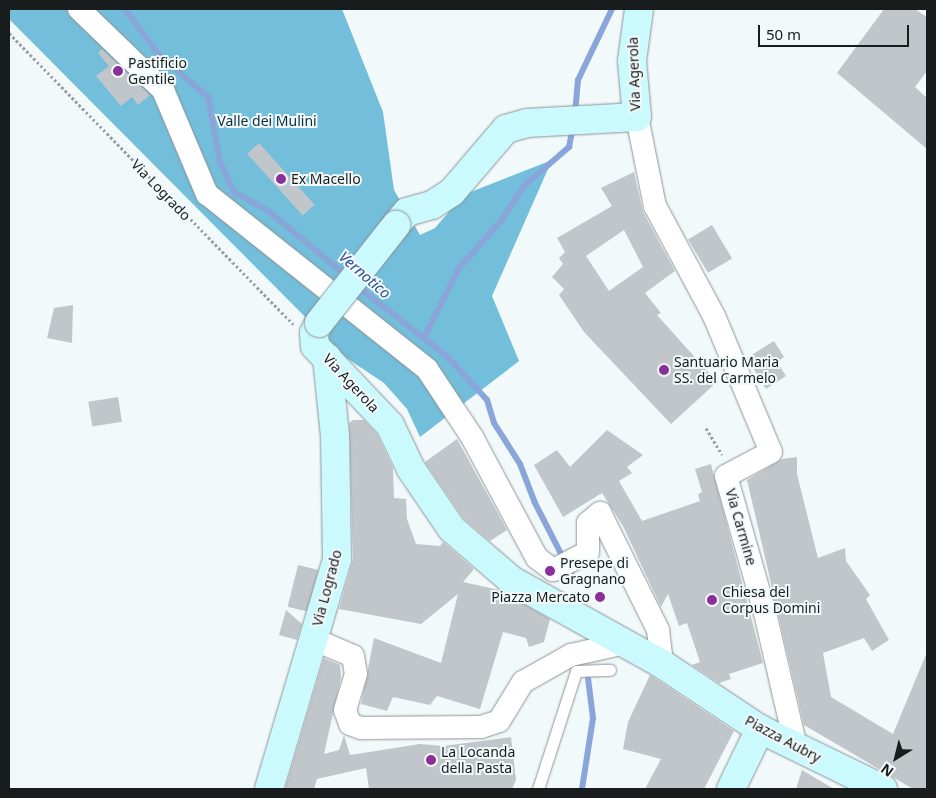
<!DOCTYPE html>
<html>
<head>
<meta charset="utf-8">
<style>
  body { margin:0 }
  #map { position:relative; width:936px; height:798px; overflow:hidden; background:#f2f9fb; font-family:"Noto Sans",sans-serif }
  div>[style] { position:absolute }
  .forest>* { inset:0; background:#73beda }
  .stream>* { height:6px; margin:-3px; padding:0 3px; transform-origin:3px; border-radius:3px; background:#89a5da }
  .building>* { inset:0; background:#c1c6ca; transform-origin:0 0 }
  .path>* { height:3px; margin-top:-1.5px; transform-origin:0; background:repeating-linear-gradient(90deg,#9aa0a1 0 2.5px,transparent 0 5px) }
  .roads { filter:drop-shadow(0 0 1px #8f9497) drop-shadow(0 0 1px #8f9497) }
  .lane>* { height:11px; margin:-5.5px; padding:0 5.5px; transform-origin:5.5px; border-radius:5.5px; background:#fff }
  .street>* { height:22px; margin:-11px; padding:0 11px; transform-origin:11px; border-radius:11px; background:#fff }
  .secondary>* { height:28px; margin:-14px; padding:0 14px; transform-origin:14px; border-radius:14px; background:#caf9fe }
  .bridges { filter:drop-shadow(0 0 1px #8f9497) drop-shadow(0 0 1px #8f9497) }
  .secondary-bridge>* { height:28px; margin:-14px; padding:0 14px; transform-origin:14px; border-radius:14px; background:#caf9fe }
  .dots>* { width:14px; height:14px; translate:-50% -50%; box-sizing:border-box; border:2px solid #f2f9fb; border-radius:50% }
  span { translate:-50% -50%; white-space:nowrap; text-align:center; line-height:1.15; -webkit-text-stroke:4px #f2f9fb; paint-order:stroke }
  .poi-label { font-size:14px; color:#191c1c }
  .left { translate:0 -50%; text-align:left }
  .right { translate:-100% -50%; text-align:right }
  .street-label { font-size:14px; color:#191c1c }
  .park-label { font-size:14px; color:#0a2f3b }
  .water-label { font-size:15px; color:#2f4f91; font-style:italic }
  .frame { position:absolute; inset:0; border:10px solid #191c1c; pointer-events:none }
  .north { position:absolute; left:871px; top:733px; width:50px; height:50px; -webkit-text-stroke:4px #f2f9fb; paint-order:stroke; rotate:216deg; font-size:14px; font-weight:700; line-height:20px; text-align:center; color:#191c1c }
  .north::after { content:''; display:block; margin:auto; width:18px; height:22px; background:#191c1c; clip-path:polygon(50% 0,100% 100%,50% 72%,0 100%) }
  .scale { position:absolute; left:758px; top:25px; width:151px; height:22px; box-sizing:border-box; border:2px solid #191c1c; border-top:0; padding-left:6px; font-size:15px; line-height:18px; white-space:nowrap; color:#191c1c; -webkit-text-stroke:4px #f2f9fb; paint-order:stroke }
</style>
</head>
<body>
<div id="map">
  <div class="forest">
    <div style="clip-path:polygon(9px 9px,342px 9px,383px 112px,394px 190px,420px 235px,435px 228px,463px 195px,552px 160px,492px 296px,519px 361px,420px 437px,407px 409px,384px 383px,345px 357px,9px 19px)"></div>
  </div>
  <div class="stream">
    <div style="left:125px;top:9px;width:57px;rotate:53.5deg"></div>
    <div style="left:159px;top:55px;width:65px;rotate:40.6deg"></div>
    <div style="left:208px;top:97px;width:66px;rotate:79.5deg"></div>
    <div style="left:220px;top:162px;width:33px;rotate:65deg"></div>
    <div style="left:234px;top:192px;width:38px;rotate:29deg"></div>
    <div style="left:267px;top:210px;width:105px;rotate:39.6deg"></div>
    <div style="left:575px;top:114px;width:34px;rotate:-85deg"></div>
    <div style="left:578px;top:80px;width:79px;rotate:-64.4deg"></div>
    <div style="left:357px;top:286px;width:115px;rotate:38deg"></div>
    <div style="left:448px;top:357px;width:58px;rotate:47.8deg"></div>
    <div style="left:487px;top:400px;width:24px;rotate:73deg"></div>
    <div style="left:494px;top:423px;width:49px;rotate:57.6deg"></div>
    <div style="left:520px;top:464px;width:40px;rotate:69deg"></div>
    <div style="left:534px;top:501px;width:88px;rotate:62.9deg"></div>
    <div style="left:424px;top:338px;width:78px;rotate:-63.4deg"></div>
    <div style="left:459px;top:268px;width:63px;rotate:-48.2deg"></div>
    <div style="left:501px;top:221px;width:42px;rotate:-56.7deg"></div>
    <div style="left:524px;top:186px;width:60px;rotate:-40.9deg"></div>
    <div style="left:569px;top:147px;width:20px;rotate:-79deg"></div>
    <div style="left:582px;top:789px;width:72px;rotate:-81.2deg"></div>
    <div style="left:593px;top:718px;width:40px;rotate:-97.1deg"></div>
  </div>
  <div class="building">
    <div style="clip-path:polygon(884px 9px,915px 9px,927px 17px,927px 71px,915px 87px,927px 98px,927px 149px,837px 73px)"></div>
    <div style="clip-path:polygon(102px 49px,150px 95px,138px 105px,132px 97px,121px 106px,96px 76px,109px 66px,98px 53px)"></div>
    <div style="left:259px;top:143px;width:83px;height:16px;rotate:48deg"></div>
    <div style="clip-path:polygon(evenodd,634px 172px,643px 212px,675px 271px,645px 293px,661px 313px,657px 315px,717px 382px,671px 424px,584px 332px,559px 295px,564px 289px,552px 277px,563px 264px,559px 258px,565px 252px,557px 238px,612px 206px,601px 188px,634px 172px,624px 230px,643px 267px,609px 291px,586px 256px,624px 230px)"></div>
    <div style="left:712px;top:225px;width:39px;height:28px;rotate:59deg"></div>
    <div style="clip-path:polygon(73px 305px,72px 343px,47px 338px,54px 308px)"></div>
    <div style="clip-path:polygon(774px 341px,784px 357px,777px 362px,786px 376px,766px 389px,747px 358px)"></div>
    <div style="left:118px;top:397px;width:25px;height:30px;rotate:81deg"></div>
    <div style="clip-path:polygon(353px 420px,364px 420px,377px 434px,393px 468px,394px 498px,406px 499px,407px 519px,416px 544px,440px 546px,443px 542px,474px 569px,463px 582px,499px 590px,550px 619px,544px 642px,529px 647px,526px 638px,503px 632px,480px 709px,437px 696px,430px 705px,393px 697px,387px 711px,361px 704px,374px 638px,441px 663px,458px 594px,421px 624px,339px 609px,353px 560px,349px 423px)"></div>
    <div style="clip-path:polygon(607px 430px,643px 455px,627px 467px,632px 473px,619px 481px,642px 521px,700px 501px,698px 494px,702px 492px,695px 469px,711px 464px,763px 663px,729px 674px,731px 679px,719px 683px,692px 665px,700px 662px,687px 623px,679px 626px,668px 594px,661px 607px,623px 526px,602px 493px,563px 517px,534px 465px,557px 450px,570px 467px)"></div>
    <div style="clip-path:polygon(457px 439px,507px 530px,490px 541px,464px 519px,425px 462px)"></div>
    <div style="clip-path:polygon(797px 457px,797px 474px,818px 558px,845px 548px,846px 561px,870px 595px,866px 599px,889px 640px,872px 651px,864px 638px,823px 653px,831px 697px,893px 734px,927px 652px,927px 789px,913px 789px,804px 725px,747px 480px,782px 459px)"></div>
    <div style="left:298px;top:565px;width:21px;height:43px;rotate:14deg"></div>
    <div style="clip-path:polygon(286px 610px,302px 624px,297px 640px,279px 635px)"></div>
    <div style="clip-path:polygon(324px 658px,340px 665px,341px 677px,324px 754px,339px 750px,344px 735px,350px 755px,420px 744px,443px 746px,511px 737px,516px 780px,512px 789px,369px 789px,366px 768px,317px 779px,314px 789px,285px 789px)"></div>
    <div style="clip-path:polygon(650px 675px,734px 731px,704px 789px,645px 789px,661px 759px,623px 749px,628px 722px)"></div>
    <div style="clip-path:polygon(802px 770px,834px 789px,796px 789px)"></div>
  </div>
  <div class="path">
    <div style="left:9px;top:33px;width:407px;rotate:45.7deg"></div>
    <div style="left:706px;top:428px;width:31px;rotate:59deg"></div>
  </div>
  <div class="roads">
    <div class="lane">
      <div style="left:538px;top:789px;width:124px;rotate:-72.1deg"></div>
      <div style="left:576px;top:671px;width:34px;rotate:-2deg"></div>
    </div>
    <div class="street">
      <div style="left:79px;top:9px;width:117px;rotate:44deg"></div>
      <div style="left:163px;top:90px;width:113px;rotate:67.1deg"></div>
      <div style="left:207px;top:194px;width:281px;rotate:38.5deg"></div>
      <div style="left:427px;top:369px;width:82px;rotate:56.5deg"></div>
      <div style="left:472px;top:437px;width:137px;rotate:61.8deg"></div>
      <div style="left:537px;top:558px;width:20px;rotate:37deg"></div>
      <div style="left:553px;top:570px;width:39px;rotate:-27deg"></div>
      <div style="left:588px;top:552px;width:29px;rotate:-90deg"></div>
      <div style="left:588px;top:523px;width:16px;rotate:-40deg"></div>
      <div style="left:600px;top:513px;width:131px;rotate:63.6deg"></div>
      <div style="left:658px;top:630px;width:34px;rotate:83deg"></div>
      <div style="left:637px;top:117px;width:91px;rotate:78.6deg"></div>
      <div style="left:655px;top:206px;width:125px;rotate:61.8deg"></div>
      <div style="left:714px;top:316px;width:147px;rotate:67.3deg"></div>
      <div style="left:771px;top:452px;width:51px;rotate:151.9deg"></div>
      <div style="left:726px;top:476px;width:142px;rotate:74.1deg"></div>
      <div style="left:765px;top:613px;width:138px;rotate:77deg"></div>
      <div style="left:313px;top:639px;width:43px;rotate:23deg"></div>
      <div style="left:353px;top:656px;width:18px;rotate:81deg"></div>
      <div style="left:356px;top:674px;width:38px;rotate:107deg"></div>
      <div style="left:345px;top:710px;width:15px;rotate:70deg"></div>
      <div style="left:350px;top:724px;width:12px;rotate:20deg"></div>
      <div style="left:361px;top:728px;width:120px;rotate:-0.5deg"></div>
      <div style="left:481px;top:727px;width:19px;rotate:-18deg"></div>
      <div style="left:499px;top:721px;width:46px;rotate:-58.4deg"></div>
      <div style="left:523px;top:682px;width:55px;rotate:-29.4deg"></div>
      <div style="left:571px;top:655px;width:51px;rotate:-12.4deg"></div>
    </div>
    <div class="secondary">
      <div style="left:396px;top:225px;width:17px;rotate:-50deg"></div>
      <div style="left:407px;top:212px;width:26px;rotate:-16deg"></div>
      <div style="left:432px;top:205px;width:24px;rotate:-33deg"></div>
      <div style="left:452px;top:192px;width:83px;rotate:-49.4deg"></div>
      <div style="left:506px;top:129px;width:22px;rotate:-16deg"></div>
      <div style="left:527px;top:123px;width:110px;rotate:-3.1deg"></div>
      <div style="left:637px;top:117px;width:56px;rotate:-95.1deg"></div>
      <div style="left:632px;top:61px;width:52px;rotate:-82.3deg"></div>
      <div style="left:319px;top:323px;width:11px;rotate:117deg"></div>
      <div style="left:314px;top:333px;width:13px;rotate:86deg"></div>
      <div style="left:315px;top:346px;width:109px;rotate:46.5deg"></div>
      <div style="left:390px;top:425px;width:49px;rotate:64.5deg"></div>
      <div style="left:411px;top:469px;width:73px;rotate:55.7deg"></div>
      <div style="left:452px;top:529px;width:78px;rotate:40.8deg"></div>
      <div style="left:511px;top:580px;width:173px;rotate:29.1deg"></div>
      <div style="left:662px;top:664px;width:118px;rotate:33.6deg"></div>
      <div style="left:760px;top:729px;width:137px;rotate:26deg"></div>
      <div style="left:269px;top:789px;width:239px;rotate:-73.5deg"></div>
      <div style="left:337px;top:560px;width:124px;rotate:-90.9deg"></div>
      <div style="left:335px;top:436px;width:79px;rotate:-95.8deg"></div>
      <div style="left:731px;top:789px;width:67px;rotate:-64.2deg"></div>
    </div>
  </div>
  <div class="bridges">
    <div class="secondary-bridge">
      <div style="left:319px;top:323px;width:125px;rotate:-51.8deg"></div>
    </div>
  </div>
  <div class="dots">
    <div style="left:118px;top:71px;background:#8a309b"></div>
    <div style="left:281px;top:179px;background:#8a309b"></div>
    <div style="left:664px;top:370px;background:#8a309b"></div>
    <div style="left:550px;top:571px;background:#8a309b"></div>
    <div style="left:600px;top:597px;background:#8a309b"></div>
    <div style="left:712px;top:600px;background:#8a309b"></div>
    <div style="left:431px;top:760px;background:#8a309b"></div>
  </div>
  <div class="poi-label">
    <span class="left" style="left:128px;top:71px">Pastificio<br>Gentile</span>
    <span class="left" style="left:291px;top:179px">Ex Macello</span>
    <span class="left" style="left:674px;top:370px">Santuario Maria<br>SS. del Carmelo</span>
    <span class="left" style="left:560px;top:571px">Presepe di<br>Gragnano</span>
    <span class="left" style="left:722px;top:600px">Chiesa del<br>Corpus Domini</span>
    <span class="right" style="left:590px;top:597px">Piazza Mercato</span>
    <span class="left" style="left:441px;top:760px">La Locanda<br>della Pasta</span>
  </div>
  <div class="street-label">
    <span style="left:634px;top:74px;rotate:-92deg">Via Agerola</span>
    <span style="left:161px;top:190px;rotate:46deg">Via Logrado</span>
    <span style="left:351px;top:383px;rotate:47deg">Via Agerola</span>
    <span style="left:741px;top:527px;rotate:74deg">Via Carmine</span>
    <span style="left:327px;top:588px;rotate:-75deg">Via Logrado</span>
    <span style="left:783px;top:739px;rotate:28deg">Piazza Aubry</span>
  </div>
  <div class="park-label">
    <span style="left:267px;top:121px">Valle dei Mulini</span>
  </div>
  <div class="water-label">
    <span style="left:365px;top:275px;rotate:41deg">Vernotico</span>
  </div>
  <div class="frame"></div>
  <div class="north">N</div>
  <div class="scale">50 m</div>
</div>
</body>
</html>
